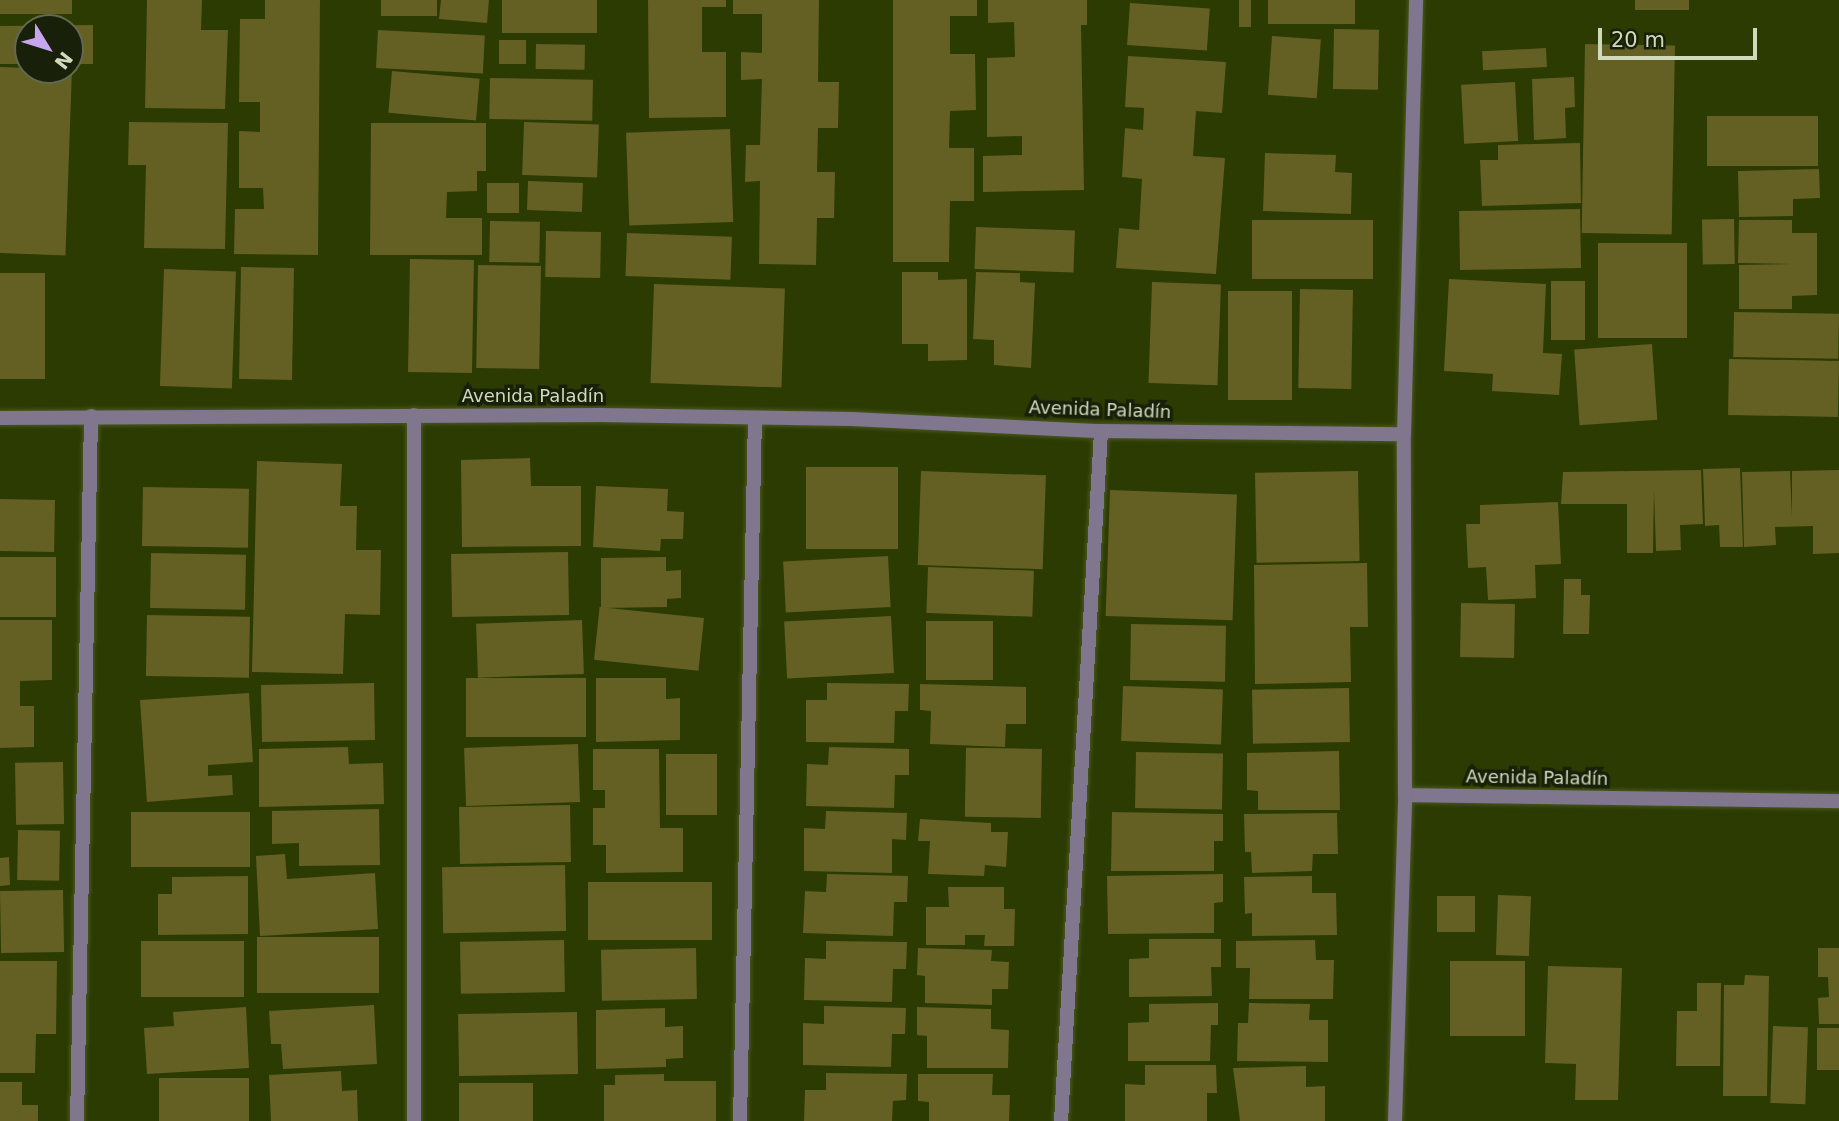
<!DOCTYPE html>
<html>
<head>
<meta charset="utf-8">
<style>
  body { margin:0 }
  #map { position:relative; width:1839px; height:1121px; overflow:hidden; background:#2c3b01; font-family:"DejaVu Sans",sans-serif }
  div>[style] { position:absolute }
  .building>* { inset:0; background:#645f23; transform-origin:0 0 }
  .roads { filter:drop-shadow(0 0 2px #495823) drop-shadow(0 0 2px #495823) }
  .minor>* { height:14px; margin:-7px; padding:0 7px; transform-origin:7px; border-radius:7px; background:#80768d }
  span { translate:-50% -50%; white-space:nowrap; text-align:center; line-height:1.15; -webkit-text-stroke:7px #182009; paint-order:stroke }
  .street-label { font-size:18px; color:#cfdabd }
  .north { position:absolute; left:14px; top:14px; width:70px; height:70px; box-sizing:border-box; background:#182009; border:2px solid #616a51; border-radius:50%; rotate:128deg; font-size:19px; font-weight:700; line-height:28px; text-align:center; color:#cfdabd }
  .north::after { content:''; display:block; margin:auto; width:24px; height:32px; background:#c7a6f0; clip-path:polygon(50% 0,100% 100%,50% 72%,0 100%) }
  .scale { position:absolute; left:1598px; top:28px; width:159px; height:32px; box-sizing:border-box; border:4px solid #cfdabd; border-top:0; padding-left:9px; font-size:21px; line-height:24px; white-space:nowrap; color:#cfdabd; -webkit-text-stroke:5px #182009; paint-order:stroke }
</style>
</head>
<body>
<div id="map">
  <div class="building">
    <div style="left:0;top:0;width:72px;height:14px"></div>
    <div style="clip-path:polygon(147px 0,202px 0,201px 30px,228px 30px,225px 109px,145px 108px)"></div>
    <div style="clip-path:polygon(265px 0,320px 0,318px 255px,234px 254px,235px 209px,264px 209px,263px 188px,239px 188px,239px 131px,260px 132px,260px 102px,239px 102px,240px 19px,265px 19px)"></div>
    <div style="left:381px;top:0;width:56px;height:16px"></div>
    <div style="clip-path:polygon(441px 0,489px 0,487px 23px,439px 19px)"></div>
    <div style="left:502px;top:0;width:95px;height:33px"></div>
    <div style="clip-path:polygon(648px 0,726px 0,726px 7px,702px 7px,702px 52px,726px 52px,726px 117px,649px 118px)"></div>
    <div style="clip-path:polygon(733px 0,819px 0,818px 82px,839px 82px,838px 128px,818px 128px,817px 172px,835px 172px,834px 218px,817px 218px,816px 265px,759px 264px,760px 181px,745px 182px,746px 145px,760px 145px,762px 79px,741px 80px,741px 52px,762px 53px,762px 14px,733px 14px)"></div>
    <div style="clip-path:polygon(893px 0,977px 0,977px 16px,950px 16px,950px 54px,975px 54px,976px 110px,950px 111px,949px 148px,974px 148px,974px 201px,950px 201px,949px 262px,893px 262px)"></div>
    <div style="clip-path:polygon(988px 0,1087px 0,1087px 25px,1081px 25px,1084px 190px,983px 192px,983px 156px,1022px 155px,1022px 136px,987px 137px,987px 58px,1015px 57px,1014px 22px,988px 23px)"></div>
    <div style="left:1239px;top:0;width:12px;height:27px"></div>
    <div style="left:1268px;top:0;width:87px;height:24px"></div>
    <div style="left:1635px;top:0;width:54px;height:10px"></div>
    <div style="left:1130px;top:3px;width:80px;height:42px;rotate:4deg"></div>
    <div style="clip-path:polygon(93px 25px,93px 64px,70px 64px,70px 28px,28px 28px,28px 64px,0 64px,0 26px)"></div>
    <div style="left:1334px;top:29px;width:45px;height:60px;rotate:1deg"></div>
    <div style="left:378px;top:30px;width:107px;height:38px;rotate:3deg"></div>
    <div style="left:1272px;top:36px;width:49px;height:59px;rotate:4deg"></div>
    <div style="left:499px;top:40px;width:27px;height:24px"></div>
    <div style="left:536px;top:44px;width:49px;height:25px;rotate:1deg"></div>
    <div style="left:1585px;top:44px;width:90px;height:189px;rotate:1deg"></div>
    <div style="left:1546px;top:48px;width:19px;height:64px;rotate:87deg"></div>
    <div style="clip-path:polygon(1128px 56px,1226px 62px,1222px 113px,1196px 111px,1193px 156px,1225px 158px,1216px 274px,1116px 268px,1119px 228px,1139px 230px,1142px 179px,1122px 177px,1125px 128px,1143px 130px,1144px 108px,1125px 107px)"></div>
    <div style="left:0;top:67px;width:72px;height:186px;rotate:2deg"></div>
    <div style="left:392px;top:71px;width:88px;height:42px;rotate:5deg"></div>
    <div style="clip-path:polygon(1574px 77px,1575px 107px,1565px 108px,1566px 138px,1534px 140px,1532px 79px)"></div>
    <div style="left:490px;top:78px;width:103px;height:41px;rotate:1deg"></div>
    <div style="left:1515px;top:82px;width:59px;height:54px;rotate:87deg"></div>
    <div style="left:1818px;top:116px;width:50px;height:111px;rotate:90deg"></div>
    <div style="clip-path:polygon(129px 122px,228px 123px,225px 249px,144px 248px,146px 165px,128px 165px)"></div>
    <div style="left:524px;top:122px;width:75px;height:53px;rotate:2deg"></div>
    <div style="clip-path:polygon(371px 123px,486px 123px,486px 171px,477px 171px,477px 191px,447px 192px,446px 218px,482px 218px,482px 255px,370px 255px)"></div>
    <div style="left:730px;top:129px;width:93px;height:104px;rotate:88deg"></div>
    <div style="clip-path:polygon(1580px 143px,1581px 203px,1482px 206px,1480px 160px,1498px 160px,1498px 145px)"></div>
    <div style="clip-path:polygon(1265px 153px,1336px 155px,1335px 172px,1352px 173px,1351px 214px,1263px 211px)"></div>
    <div style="clip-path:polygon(1819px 169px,1820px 198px,1793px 199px,1793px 216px,1739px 217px,1738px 171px)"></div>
    <div style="left:528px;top:181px;width:55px;height:29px;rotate:2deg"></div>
    <div style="left:487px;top:183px;width:32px;height:30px"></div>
    <div style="left:1580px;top:209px;width:59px;height:121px;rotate:89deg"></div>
    <div style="left:1734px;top:219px;width:45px;height:32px;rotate:89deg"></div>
    <div style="left:1252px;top:220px;width:121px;height:59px"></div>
    <div style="clip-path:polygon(1739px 220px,1792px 220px,1792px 233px,1817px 233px,1817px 295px,1792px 296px,1792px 309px,1739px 309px,1739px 265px,1792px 264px,1738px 263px)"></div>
    <div style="left:490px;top:221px;width:50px;height:41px;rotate:1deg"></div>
    <div style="left:976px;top:227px;width:99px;height:42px;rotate:2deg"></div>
    <div style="left:546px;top:231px;width:55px;height:46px;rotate:1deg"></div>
    <div style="left:627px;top:233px;width:105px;height:43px;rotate:2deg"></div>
    <div style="left:1687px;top:243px;width:95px;height:89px;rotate:90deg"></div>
    <div style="left:410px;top:259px;width:64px;height:113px;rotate:1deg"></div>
    <div style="left:478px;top:265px;width:63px;height:103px;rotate:1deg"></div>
    <div style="left:241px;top:267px;width:53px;height:112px;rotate:1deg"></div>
    <div style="left:164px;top:269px;width:72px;height:117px;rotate:2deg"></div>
    <div style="clip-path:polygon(902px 272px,938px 272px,938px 280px,967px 279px,967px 360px,928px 361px,928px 344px,902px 344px)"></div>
    <div style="clip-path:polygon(976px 272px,1020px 273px,1020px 282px,1035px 283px,1031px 368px,994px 365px,994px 340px,973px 339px)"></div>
    <div style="left:0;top:273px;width:45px;height:106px"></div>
    <div style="clip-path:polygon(1449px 279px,1546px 284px,1543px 353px,1562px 354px,1559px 395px,1492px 391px,1493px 374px,1444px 371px)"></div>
    <div style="left:1551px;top:281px;width:34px;height:59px"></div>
    <div style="left:1152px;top:282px;width:69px;height:101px;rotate:2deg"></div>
    <div style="left:654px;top:284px;width:131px;height:99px;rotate:2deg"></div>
    <div style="left:1300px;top:289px;width:53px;height:99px;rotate:1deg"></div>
    <div style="left:1228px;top:291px;width:64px;height:109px"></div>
    <div style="left:1734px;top:312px;width:105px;height:45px;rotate:1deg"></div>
    <div style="left:1652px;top:344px;width:76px;height:78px;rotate:86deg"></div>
    <div style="left:1729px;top:359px;width:110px;height:56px;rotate:1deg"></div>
    <div style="clip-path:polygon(530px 458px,531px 486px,581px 486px,581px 546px,462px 547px,461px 460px)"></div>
    <div style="clip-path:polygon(257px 461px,342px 464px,340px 506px,357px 506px,356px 550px,381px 550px,380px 615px,345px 614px,343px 674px,252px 672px)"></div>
    <div style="left:806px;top:467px;width:92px;height:82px"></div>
    <div style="clip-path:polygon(1740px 468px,1743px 547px,1720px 547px,1719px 525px,1705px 526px,1703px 469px)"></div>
    <div style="clip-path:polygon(1701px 470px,1703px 524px,1680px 525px,1681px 550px,1656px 551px,1654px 491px,1653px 553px,1627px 553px,1627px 504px,1561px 504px,1563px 472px)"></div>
    <div style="clip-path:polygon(1839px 470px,1839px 553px,1813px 554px,1813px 526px,1775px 527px,1776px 545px,1744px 547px,1742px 472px,1790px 471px,1792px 517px,1792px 471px)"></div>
    <div style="left:921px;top:471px;width:125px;height:94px;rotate:2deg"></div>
    <div style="left:1358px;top:471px;width:90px;height:103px;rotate:89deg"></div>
    <div style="clip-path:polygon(596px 486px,668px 489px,667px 511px,684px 512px,683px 539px,661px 539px,660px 551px,593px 547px)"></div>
    <div style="left:143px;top:487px;width:106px;height:59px;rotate:1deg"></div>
    <div style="left:1110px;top:490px;width:127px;height:126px;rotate:2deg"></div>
    <div style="left:0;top:499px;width:55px;height:52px;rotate:1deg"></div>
    <div style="clip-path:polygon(1558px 502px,1561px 564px,1535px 565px,1536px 598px,1488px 600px,1486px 567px,1468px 568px,1466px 524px,1480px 524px,1480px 505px)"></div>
    <div style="left:568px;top:552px;width:63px;height:117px;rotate:89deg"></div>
    <div style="left:151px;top:553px;width:95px;height:55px;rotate:1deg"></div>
    <div style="left:888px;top:556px;width:51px;height:105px;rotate:87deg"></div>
    <div style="left:56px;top:557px;width:60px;height:56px;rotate:90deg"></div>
    <div style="clip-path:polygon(666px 557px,666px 571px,681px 570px,681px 598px,667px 599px,667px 607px,601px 608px,601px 558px)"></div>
    <div style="clip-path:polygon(1367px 563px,1368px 627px,1350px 627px,1351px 682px,1255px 684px,1254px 565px)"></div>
    <div style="left:928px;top:567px;width:106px;height:46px;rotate:2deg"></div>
    <div style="clip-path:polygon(1564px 579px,1581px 579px,1581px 595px,1590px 595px,1589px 634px,1563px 634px)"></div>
    <div style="left:1461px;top:603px;width:54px;height:54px;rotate:1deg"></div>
    <div style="left:147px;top:615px;width:103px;height:61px;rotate:1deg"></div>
    <div style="left:891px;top:616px;width:57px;height:107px;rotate:87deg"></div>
    <div style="left:704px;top:618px;width:53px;height:105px;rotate:96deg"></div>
    <div style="clip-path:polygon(0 620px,52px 620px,52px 680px,20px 681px,20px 706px,34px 706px,34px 747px,0 748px)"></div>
    <div style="left:582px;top:620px;width:54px;height:106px;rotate:88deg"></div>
    <div style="left:926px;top:621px;width:67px;height:59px"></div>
    <div style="left:1131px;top:624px;width:95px;height:56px;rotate:1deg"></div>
    <div style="left:586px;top:678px;width:59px;height:120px;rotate:90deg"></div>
    <div style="clip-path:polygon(596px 678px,666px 678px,666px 699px,680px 698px,680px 740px,596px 742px)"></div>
    <div style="left:374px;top:683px;width:57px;height:113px;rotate:89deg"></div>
    <div style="clip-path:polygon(827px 683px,909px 684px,908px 711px,895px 711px,894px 743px,806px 742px,806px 700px,827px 700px)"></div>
    <div style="clip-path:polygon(920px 684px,1026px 687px,1026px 724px,1006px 724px,1005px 747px,930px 744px,931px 711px,920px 710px)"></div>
    <div style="left:1123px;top:686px;width:100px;height:55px;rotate:2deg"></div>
    <div style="left:1349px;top:688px;width:54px;height:97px;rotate:89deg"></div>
    <div style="clip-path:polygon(249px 693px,253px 762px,208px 765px,208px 776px,232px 775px,233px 795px,147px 802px,140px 700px)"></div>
    <div style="left:578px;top:744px;width:58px;height:114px;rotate:88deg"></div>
    <div style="clip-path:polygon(348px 747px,349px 764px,383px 763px,384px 804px,259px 807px,259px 749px)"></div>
    <div style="clip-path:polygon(829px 747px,909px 749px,909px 775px,895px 775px,894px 808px,806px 806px,807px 764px,828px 765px)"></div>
    <div style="clip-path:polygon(593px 749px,659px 749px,660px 828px,683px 828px,683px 872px,606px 873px,606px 845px,593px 845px,593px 808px,605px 808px,605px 790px,593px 790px)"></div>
    <div style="left:1042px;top:749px;width:69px;height:76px;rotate:91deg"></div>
    <div style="clip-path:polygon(1339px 751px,1340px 810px,1258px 810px,1258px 791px,1247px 790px,1247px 753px)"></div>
    <div style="left:1136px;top:752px;width:87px;height:56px;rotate:1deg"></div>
    <div style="left:717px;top:754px;width:61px;height:51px;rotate:90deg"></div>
    <div style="left:63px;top:762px;width:62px;height:48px;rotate:89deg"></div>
    <div style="left:570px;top:805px;width:57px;height:111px;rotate:89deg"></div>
    <div style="clip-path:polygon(379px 809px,380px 865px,299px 866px,299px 843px,272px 844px,272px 811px)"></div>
    <div style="clip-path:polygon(826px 811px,907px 813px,906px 840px,892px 839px,892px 873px,804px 871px,804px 828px,825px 829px)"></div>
    <div style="left:250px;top:812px;width:55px;height:119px;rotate:90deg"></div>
    <div style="clip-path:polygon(1112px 812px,1223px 814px,1223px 841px,1214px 841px,1214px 871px,1111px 871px)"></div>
    <div style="clip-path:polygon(1337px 813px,1338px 854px,1313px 854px,1312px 871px,1252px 873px,1251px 852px,1245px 852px,1244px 814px)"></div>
    <div style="clip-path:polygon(920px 819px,991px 823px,991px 832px,1008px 832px,1006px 867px,985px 865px,984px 876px,928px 874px,930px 841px,918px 841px)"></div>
    <div style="left:18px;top:830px;width:42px;height:50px;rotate:1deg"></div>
    <div style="clip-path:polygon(285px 854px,287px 879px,375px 873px,378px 929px,260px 936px,256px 856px)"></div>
    <div style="clip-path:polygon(9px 857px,10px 885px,0 886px,0 858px)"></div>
    <div style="left:565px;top:865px;width:66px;height:123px;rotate:89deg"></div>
    <div style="clip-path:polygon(827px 874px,908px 876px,907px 902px,894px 902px,893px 936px,803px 933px,805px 891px,826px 892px)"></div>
    <div style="clip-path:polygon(1223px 874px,1223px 902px,1214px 903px,1214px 933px,1108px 934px,1107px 876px)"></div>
    <div style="clip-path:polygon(248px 876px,248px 934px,158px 935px,158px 894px,172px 894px,172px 877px)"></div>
    <div style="clip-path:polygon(1312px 876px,1312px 893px,1336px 893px,1337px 935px,1252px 936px,1252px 913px,1245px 914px,1244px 877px)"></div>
    <div style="left:712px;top:882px;width:58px;height:124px;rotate:90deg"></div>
    <div style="clip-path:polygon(948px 887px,1004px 887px,1004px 909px,1015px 909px,1014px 946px,984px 946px,985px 935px,965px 935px,965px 945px,926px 945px,926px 907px,949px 907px)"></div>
    <div style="left:63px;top:890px;width:62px;height:63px;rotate:89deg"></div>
    <div style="left:1498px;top:895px;width:33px;height:60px;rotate:2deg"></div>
    <div style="left:1475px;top:896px;width:36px;height:38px;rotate:90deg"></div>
    <div style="left:379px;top:937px;width:56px;height:122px;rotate:90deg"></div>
    <div style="clip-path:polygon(1149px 939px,1221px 939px,1221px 967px,1211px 967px,1212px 996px,1129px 997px,1129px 959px,1149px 958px)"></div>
    <div style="left:564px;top:940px;width:52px;height:104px;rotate:89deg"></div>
    <div style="clip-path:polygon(1315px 940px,1316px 960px,1334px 960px,1333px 999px,1249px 999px,1250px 968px,1236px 968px,1236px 941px)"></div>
    <div style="left:244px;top:941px;width:56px;height:103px;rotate:90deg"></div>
    <div style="clip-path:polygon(826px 941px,907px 942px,906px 969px,893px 969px,892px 1002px,804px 1000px,805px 958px,826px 959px)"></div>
    <div style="left:696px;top:948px;width:51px;height:95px;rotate:89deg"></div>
    <div style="clip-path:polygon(918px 948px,992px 950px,991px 961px,1009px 962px,1008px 989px,992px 989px,992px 1005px,925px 1003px,925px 976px,917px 975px)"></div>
    <div style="clip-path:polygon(1818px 948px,1839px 948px,1839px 1024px,1819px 1024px,1818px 998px,1829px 997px,1828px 977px,1818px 977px)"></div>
    <div style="clip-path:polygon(0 961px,57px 961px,56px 1034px,36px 1034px,35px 1073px,0 1073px)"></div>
    <div style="left:1525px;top:961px;width:75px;height:75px;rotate:90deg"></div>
    <div style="clip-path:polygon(1548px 966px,1622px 968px,1618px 1100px,1575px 1100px,1576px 1064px,1545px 1063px)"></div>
    <div style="clip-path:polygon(1745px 975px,1769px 976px,1767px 1096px,1723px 1096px,1724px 985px,1744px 985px)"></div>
    <div style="clip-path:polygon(1697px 983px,1721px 983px,1720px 1066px,1676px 1066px,1677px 1011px,1697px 1011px)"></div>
    <div style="clip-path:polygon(1218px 1003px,1218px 1025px,1211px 1025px,1210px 1061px,1128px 1061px,1128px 1023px,1149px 1022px,1149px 1004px)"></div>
    <div style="clip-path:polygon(1249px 1003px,1310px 1004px,1309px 1020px,1328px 1020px,1328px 1062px,1237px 1061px,1238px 1023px,1248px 1023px)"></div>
    <div style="clip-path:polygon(374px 1005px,377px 1064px,283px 1069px,281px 1044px,271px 1044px,269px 1011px)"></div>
    <div style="clip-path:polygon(824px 1006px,906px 1008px,905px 1034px,892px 1034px,891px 1067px,803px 1065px,803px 1023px,824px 1024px)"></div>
    <div style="clip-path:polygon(246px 1007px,249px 1068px,147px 1074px,144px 1028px,174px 1026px,173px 1012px)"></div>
    <div style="clip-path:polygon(917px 1007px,991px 1009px,991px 1029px,1009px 1030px,1008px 1068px,927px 1068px,927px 1036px,917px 1035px)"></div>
    <div style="clip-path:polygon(665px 1008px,665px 1027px,683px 1026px,683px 1058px,666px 1059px,666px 1067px,596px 1069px,596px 1010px)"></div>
    <div style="left:577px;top:1012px;width:62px;height:119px;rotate:89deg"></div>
    <div style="left:1773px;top:1026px;width:35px;height:77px;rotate:2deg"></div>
    <div style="left:1817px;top:1028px;width:22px;height:42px"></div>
    <div style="clip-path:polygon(1145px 1065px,1216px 1065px,1217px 1093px,1207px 1093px,1207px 1121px,1125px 1121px,1125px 1084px,1145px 1085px)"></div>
    <div style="clip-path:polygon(1306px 1066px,1306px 1087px,1325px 1086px,1325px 1121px,1240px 1121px,1233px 1068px)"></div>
    <div style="clip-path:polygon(341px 1071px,342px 1091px,357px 1090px,358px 1121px,271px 1121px,269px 1075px)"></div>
    <div style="clip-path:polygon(826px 1073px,907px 1074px,906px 1100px,893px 1101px,892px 1121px,804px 1121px,805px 1090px,826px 1090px)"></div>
    <div style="clip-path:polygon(664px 1074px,664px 1081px,716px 1081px,716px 1121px,604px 1121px,604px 1085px,615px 1085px,615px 1075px)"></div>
    <div style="clip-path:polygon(918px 1074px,993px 1074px,992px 1095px,1010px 1095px,1009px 1121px,929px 1121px,929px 1102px,918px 1101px)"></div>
    <div style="left:249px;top:1078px;width:43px;height:90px;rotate:90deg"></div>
    <div style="clip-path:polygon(0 1082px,22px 1082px,22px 1105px,38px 1105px,38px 1121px,0 1121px)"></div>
    <div style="left:459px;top:1083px;width:74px;height:38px"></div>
  </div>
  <div class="roads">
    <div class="minor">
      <div style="left:414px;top:415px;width:706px;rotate:90deg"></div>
      <div style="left:0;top:418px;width:600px;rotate:-0.29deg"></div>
      <div style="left:600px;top:415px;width:252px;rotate:0.9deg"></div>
      <div style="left:852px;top:419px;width:249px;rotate:2.8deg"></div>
      <div style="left:1101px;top:431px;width:303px;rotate:0.6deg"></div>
      <div style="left:1405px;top:795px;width:434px;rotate:0.8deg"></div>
      <div style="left:77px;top:1121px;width:705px;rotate:-88.86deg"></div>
      <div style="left:740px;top:1121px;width:703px;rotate:-88.78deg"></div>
      <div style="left:1061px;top:1121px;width:691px;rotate:-86.68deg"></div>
      <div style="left:1395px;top:1121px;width:326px;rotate:-88.2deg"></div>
      <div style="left:1405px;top:795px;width:361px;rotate:-90.2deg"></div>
      <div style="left:1404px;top:434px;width:434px;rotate:-88.4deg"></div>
    </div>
  </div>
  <div class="street-label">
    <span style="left:533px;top:396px">Avenida Paladín</span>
    <span style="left:1100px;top:410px;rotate:2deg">Avenida Paladín</span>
    <span style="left:1537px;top:778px;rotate:1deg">Avenida Paladín</span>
  </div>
  <div class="north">N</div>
  <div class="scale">20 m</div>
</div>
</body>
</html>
